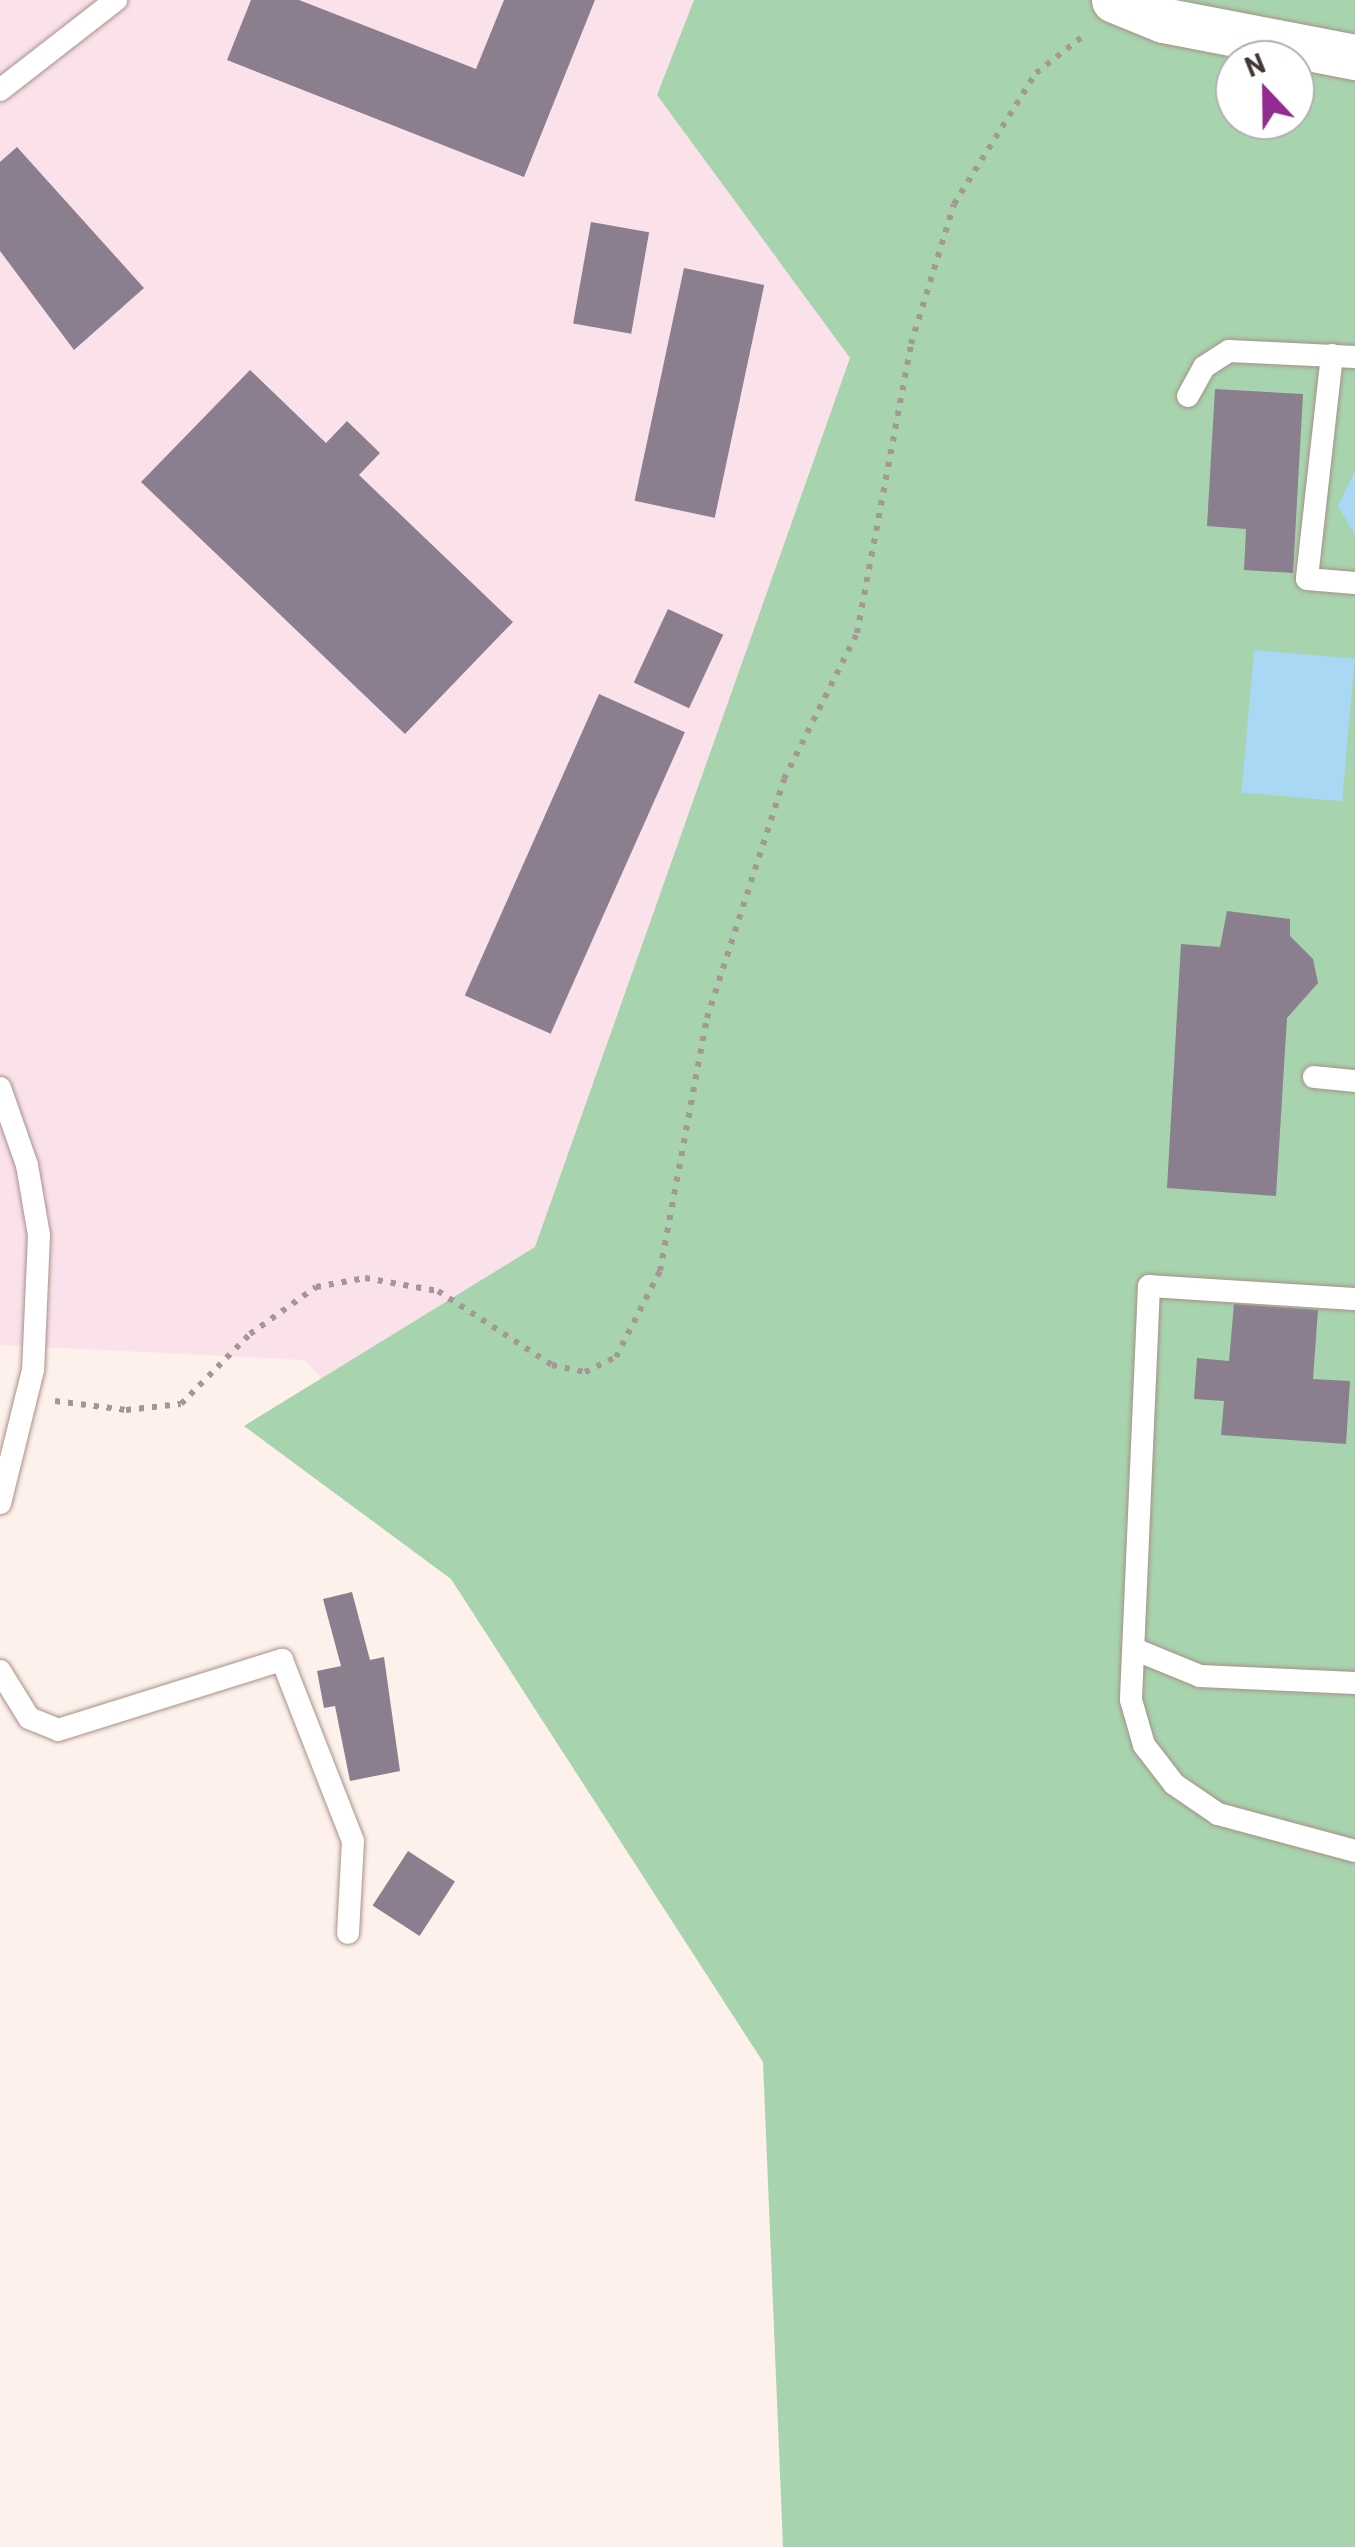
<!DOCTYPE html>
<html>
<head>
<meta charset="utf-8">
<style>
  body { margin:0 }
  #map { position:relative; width:1355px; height:2547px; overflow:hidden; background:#fef0ea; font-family:Barlow,sans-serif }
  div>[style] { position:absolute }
  .industrial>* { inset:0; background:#fbe2ea }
  .green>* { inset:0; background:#a7d4ae }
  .water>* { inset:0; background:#a9d8f4; transform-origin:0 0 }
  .building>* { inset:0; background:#8b7e8f; transform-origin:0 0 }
  .path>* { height:6px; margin-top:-3px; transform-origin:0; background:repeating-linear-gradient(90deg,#a39893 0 5px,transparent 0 13px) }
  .roads { filter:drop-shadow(0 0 2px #a69288) drop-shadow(0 0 2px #a69288) }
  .service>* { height:22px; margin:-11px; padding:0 11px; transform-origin:11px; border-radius:11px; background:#fff }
  .minor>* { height:45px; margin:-22.5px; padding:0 22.5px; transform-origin:22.5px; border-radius:22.5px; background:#fff }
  span { translate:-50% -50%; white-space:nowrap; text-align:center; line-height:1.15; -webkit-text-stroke:10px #fff; paint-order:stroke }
  .north { position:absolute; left:1215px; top:40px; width:100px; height:100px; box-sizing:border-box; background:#fff; border:2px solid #b3afae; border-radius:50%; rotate:338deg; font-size:28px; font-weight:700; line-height:40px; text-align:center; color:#403834 }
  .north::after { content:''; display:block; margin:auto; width:35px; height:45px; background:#922c91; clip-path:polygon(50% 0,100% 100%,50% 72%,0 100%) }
</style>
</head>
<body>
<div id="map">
  <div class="industrial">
    <div style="clip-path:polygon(evenodd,0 0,1355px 0,1355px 2510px,305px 1360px,0 1345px,0 0,1235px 60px,1295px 60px,1295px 120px,1235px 120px,1235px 60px)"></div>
  </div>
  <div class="green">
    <div style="clip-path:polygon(evenodd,694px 0,1355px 0,1355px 2547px,783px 2547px,763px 2062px,451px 1579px,244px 1426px,535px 1247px,850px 358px,657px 95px,694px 0,1235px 60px,1295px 60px,1295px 120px,1235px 120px,1235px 60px)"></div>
  </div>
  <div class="water">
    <div style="clip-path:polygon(1355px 471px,1355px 535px,1338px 506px)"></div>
    <div style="left:1254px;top:650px;width:101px;height:143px;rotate:5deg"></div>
  </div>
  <div class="building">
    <div style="clip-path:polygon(251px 0,299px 0,476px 69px,504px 0,595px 0,524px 177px,227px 60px)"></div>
    <div style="clip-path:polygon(17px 147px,144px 288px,74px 350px,0 251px,0 162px)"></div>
    <div style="left:591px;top:222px;width:59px;height:103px;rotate:10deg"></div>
    <div style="left:684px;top:268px;width:82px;height:238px;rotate:12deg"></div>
    <div style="clip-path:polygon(250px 370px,326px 443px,347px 421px,380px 453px,359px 475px,513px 622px,405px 734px,141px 482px)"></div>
    <div style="clip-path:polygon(1215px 389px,1303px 394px,1293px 573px,1244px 570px,1246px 529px,1207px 526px)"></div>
    <div style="left:668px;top:609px;width:61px;height:81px;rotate:25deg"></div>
    <div style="left:599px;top:694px;width:94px;height:330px;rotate:24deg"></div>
    <div style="clip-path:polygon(1227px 911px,1290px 919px,1290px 936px,1313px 959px,1318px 983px,1287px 1018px,1276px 1196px,1167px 1188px,1181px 944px,1220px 947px)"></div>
    <div style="clip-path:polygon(1234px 1304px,1318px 1310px,1313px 1379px,1350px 1381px,1346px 1444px,1221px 1435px,1224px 1401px,1194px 1399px,1197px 1358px,1229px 1361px)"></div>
    <div style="clip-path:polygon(352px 1592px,370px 1660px,384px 1657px,400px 1771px,350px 1781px,335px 1706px,324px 1708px,317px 1671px,341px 1666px,323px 1599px)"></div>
    <div style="left:408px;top:1851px;width:56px;height:65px;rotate:33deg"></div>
  </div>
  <div class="path">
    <div style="left:55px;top:1401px;width:72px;rotate:7.2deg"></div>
    <div style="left:126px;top:1410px;width:55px;rotate:-6.2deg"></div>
    <div style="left:181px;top:1404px;width:98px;rotate:-45.4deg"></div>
    <div style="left:250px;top:1334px;width:81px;rotate:-35.5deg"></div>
    <div style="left:316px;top:1287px;width:50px;rotate:-10.4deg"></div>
    <div style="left:365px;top:1278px;width:74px;rotate:10.1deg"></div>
    <div style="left:438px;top:1291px;width:136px;rotate:33deg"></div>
    <div style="left:552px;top:1365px;width:34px;rotate:12deg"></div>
    <div style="left:585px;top:1372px;width:34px;rotate:-26deg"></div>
    <div style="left:616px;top:1357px;width:97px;rotate:-62.9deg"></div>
    <div style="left:660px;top:1271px;width:257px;rotate:-79.5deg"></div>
    <div style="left:707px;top:1018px;width:251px;rotate:-72.1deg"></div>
    <div style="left:784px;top:779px;width:163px;rotate:-63.4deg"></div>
    <div style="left:857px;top:633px;width:294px;rotate:-79.4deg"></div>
    <div style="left:911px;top:344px;width:146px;rotate:-72.9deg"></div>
    <div style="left:954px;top:204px;width:155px;rotate:-58deg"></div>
    <div style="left:1036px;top:73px;width:63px;rotate:-38deg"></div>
  </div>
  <div class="roads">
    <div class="service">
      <div style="left:0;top:90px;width:147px;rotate:-37.8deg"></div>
      <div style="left:1332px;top:355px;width:225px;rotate:96.4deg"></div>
      <div style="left:1307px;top:579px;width:48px;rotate:4.8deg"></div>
      <div style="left:1188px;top:396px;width:33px;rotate:-61deg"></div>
      <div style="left:1204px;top:367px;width:30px;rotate:-33deg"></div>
      <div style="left:1229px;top:351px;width:126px;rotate:2.7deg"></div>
      <div style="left:1314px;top:1077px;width:41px;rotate:5.6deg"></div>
      <div style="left:0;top:1088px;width:82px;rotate:70.7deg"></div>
      <div style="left:27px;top:1165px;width:71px;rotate:80.3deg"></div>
      <div style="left:39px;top:1235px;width:135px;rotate:92.5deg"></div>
      <div style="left:33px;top:1370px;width:137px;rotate:103.9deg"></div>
      <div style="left:1355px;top:1299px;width:206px;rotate:-176.4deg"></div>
      <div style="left:1149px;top:1286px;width:414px;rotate:92.5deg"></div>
      <div style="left:1131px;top:1700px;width:47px;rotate:73.9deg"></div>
      <div style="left:1144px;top:1745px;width:49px;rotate:52.4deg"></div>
      <div style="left:1174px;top:1784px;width:53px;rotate:34.3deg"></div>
      <div style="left:1218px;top:1814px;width:142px;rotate:15.1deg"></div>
      <div style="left:1134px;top:1649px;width:71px;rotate:22.2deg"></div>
      <div style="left:1200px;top:1676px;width:155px;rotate:2.6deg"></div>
      <div style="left:0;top:1671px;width:55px;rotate:58.3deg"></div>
      <div style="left:29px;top:1718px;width:31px;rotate:22deg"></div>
      <div style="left:58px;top:1730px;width:235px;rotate:-17.4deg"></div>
      <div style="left:282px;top:1660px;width:194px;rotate:68.6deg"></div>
      <div style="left:353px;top:1841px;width:92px;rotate:93.1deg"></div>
    </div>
    <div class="minor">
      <div style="left:1114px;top:0;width:53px;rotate:22.2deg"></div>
      <div style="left:1163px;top:20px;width:196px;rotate:10.9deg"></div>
    </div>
  </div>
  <div class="north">N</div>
</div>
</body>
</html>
